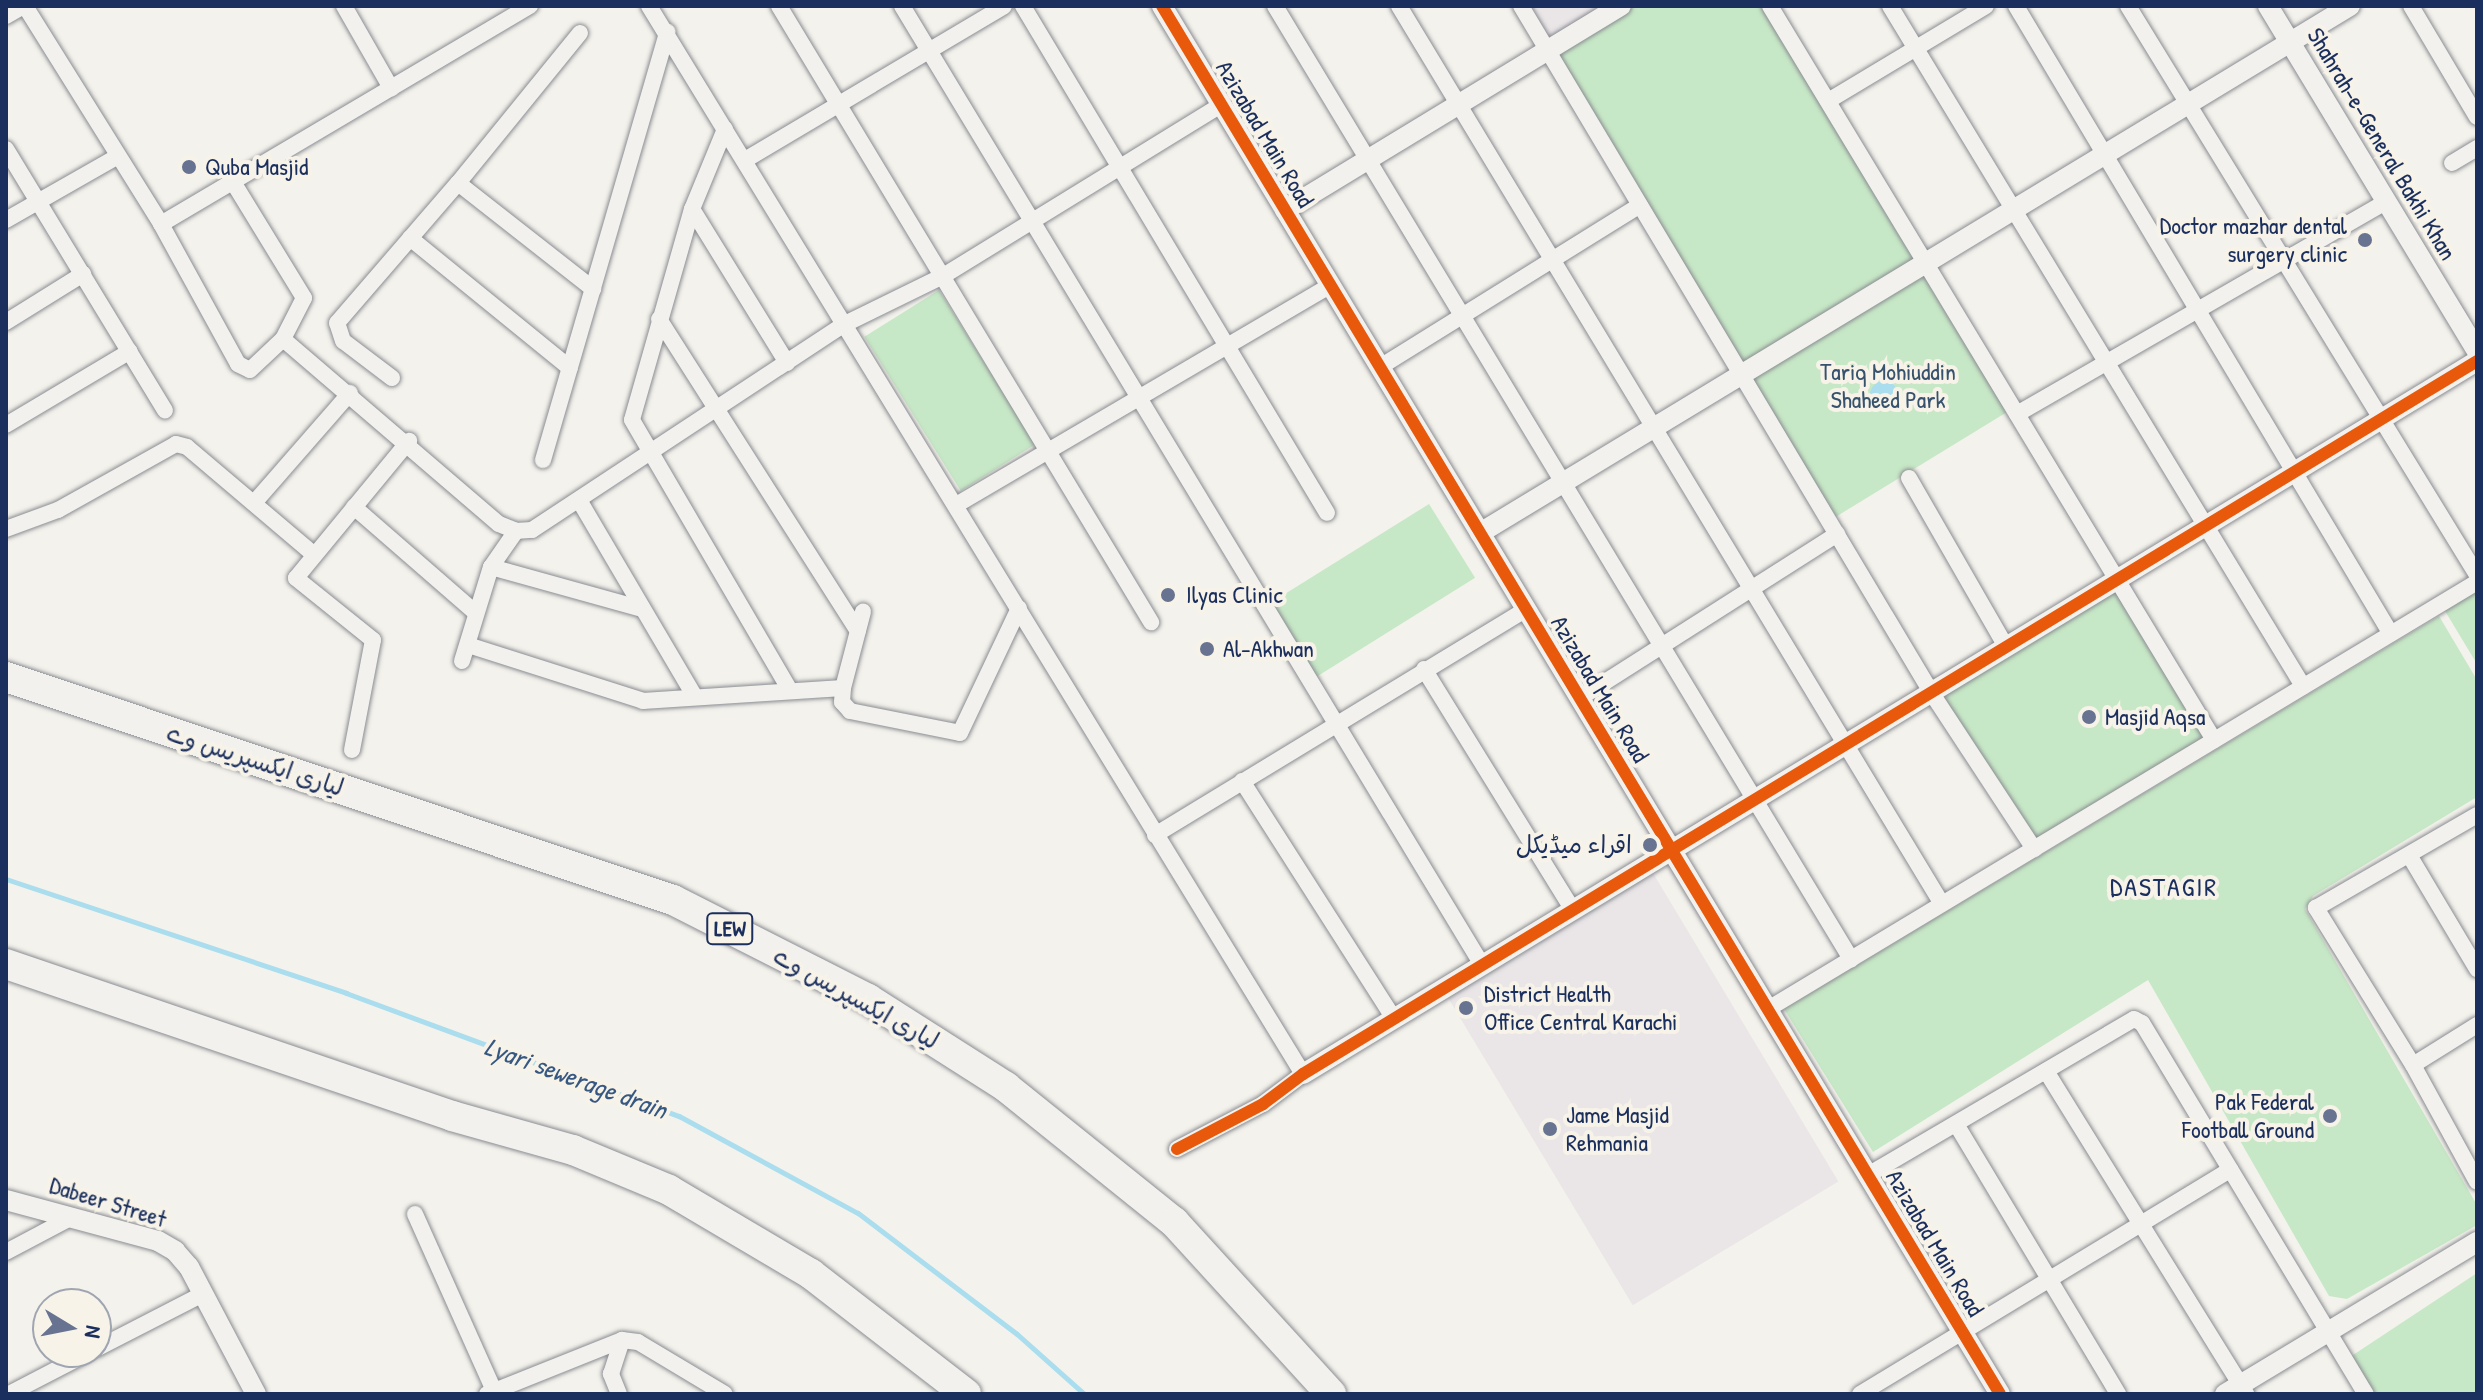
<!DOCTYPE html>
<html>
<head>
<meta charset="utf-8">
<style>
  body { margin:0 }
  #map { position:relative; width:2483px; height:1400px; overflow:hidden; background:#f4f2ec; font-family:"Patrick Hand","Playpen Sans Arabic",sans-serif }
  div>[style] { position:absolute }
  .built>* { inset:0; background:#eae6e8; transform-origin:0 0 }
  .green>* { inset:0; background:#c7e8c6; transform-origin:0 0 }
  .water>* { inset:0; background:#aadded }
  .round { border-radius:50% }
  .stream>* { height:5px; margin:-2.5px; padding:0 2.5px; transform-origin:2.5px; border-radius:2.5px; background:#aadded }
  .roads { filter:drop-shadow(0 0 2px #898c92) drop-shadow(0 0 2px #898c92) }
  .minor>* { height:16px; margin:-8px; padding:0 8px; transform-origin:8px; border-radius:8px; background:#f2f1ed }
  .tertiary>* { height:20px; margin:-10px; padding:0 10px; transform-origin:10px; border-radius:10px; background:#f2f1ed }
  .motorway>* { height:30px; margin:-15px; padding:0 15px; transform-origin:15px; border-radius:15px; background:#f2f1ed }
  .cycleway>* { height:12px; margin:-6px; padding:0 6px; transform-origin:6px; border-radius:6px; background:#e8590c }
  .dots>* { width:22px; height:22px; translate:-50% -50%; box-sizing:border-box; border:4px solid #f7f3e8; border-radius:50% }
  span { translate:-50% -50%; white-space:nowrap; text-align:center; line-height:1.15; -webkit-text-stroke:8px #f7f3e8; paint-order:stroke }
  .shield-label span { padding:2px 6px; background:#f7f3e8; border:2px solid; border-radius:6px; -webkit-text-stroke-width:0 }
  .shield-label { font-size:22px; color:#1b2f5e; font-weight:700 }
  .street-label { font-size:24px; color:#1b2f5e }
  .poi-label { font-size:24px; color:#1b2f5e }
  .left { translate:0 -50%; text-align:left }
  .right { translate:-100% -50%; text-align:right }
  .park-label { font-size:24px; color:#36526c }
  .neighbourhood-label { font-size:26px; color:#1b2f5e; letter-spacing:2px }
  .water-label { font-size:26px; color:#375882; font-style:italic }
  .frame { position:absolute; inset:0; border:8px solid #1b2f5e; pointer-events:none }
  .north { position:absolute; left:32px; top:1288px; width:80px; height:80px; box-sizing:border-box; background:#f7f3e8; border:2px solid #9fa5b1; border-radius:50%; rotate:100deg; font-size:22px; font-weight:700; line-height:32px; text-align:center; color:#1b2f5e }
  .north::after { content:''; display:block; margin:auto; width:28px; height:36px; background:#677390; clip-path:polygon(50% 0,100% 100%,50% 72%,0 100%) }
</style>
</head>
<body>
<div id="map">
  <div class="built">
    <div style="clip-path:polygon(1521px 6px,1621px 6px,1547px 51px)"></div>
    <div style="left:1653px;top:873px;width:360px;height:240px;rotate:59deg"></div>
  </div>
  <div class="green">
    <div style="clip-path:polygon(1621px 6px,1770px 6px,2012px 409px,1829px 521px,1547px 51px)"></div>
    <div style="left:939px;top:290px;width:182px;height:88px;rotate:58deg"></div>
    <div style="left:1429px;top:504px;width:87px;height:194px;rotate:58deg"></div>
    <div style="left:2117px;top:580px;width:187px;height:217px;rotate:59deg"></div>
    <div style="clip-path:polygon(2477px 591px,2477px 664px,2445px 611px)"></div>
    <div style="clip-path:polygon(2439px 616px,2477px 680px,2477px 797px,2313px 896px,2305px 909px,2477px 1205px,2477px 1225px,2347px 1299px,2329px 1296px,2148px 980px,1873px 1152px,1784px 1009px)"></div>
    <div style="clip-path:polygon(2477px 1273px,2477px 1394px,2373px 1394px,2350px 1357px)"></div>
  </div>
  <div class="water">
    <div class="round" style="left:1870px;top:381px;width:28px;height:28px"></div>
  </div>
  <div class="stream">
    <div style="left:6px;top:879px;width:359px;rotate:18.5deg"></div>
    <div style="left:346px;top:993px;width:355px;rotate:20.3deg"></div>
    <div style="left:679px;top:1116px;width:204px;rotate:28.5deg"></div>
    <div style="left:858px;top:1213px;width:200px;rotate:37.3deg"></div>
    <div style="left:1017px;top:1334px;width:90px;rotate:41.8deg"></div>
  </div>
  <div class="roads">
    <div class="minor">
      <div style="left:25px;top:6px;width:257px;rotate:58deg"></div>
      <div style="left:161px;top:224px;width:160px;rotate:61.2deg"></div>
      <div style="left:238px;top:364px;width:13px;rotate:27deg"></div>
      <div style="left:250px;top:370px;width:45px;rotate:-43.2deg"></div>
      <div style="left:344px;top:6px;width:95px;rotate:60.2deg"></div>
      <div style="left:649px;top:6px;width:1252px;rotate:58.52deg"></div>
      <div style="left:1303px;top:1074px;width:50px;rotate:143.1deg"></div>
      <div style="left:1263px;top:1104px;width:97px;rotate:152.4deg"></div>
      <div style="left:779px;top:6px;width:720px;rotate:58.87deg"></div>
      <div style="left:902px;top:6px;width:1121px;rotate:58.83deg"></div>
      <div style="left:1023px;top:6px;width:591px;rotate:59.05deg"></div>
      <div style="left:1275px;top:6px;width:1114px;rotate:58.85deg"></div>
      <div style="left:1399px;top:6px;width:1049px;rotate:58.84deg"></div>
      <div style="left:1521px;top:6px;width:799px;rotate:59.13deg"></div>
      <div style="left:1931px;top:692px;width:188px;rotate:56.7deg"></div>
      <div style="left:1770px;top:6px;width:858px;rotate:58.83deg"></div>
      <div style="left:1890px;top:6px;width:796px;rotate:58.73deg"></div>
      <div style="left:2016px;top:6px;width:731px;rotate:59.16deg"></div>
      <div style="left:2128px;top:6px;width:668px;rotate:58.48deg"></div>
      <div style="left:2411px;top:6px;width:129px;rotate:59.3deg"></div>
      <div style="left:6px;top:16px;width:20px;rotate:-30deg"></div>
      <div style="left:580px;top:33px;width:193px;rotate:129.1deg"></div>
      <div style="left:458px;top:183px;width:172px;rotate:38.1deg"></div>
      <div style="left:1828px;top:101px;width:184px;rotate:-31deg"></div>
      <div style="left:725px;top:129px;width:87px;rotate:112.4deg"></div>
      <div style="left:692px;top:209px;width:219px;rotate:105.9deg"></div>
      <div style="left:632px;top:420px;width:311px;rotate:59.7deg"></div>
      <div style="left:6px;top:149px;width:306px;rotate:58.7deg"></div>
      <div style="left:745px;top:160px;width:301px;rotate:-30.7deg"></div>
      <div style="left:2452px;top:163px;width:29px;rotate:-31deg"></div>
      <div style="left:233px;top:182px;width:136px;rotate:58.5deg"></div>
      <div style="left:304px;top:298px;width:46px;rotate:117.1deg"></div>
      <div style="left:283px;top:339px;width:284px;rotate:40.6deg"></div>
      <div style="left:499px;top:524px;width:18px;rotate:22deg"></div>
      <div style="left:516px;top:531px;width:16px;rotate:-4deg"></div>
      <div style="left:532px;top:530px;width:375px;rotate:-33.4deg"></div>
      <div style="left:845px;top:324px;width:109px;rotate:-26.1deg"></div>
      <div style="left:943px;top:276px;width:326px;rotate:-31.6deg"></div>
      <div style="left:692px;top:209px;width:181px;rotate:58.3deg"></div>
      <div style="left:6px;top:220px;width:129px;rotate:-29.7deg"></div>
      <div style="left:161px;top:224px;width:429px;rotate:-30.6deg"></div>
      <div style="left:410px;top:238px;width:206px;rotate:39.1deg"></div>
      <div style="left:659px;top:319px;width:370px;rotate:57.5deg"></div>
      <div style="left:6px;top:322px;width:91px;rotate:-31.9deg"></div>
      <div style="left:1380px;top:367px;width:306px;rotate:-31.9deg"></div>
      <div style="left:392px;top:378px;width:61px;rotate:-142.9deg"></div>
      <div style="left:343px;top:341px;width:19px;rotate:-108deg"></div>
      <div style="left:337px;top:323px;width:185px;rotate:-49.2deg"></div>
      <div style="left:2017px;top:414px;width:427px;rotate:-29.9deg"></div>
      <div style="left:6px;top:425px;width:144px;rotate:-30.8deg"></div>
      <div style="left:543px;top:460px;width:446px;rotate:-73.8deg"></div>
      <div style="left:1909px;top:478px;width:195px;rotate:60.1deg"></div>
      <div style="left:579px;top:500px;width:226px;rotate:59.5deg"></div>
      <div style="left:254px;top:503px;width:146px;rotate:-48.9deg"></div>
      <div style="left:956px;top:505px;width:435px;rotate:-30.4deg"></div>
      <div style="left:354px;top:507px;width:160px;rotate:41deg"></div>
      <div style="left:6px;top:529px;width:55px;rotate:-20.1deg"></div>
      <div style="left:58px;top:510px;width:135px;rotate:-29.2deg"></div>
      <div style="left:176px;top:444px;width:11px;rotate:15deg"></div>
      <div style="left:187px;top:447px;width:165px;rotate:40.3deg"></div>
      <div style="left:491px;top:567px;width:157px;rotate:15.5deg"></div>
      <div style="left:468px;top:645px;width:184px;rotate:17.7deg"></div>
      <div style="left:643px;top:701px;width:200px;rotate:-3.7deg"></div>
      <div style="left:843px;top:688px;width:79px;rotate:-75.3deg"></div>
      <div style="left:462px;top:661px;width:98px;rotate:-72.9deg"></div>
      <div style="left:491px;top:567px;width:44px;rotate:-55.2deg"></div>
      <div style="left:1424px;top:669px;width:283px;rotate:58.3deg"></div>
      <div style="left:843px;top:688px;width:14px;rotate:94deg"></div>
      <div style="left:842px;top:702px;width:12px;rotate:48deg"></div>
      <div style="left:850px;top:711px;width:112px;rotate:11.3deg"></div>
      <div style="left:960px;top:733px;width:138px;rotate:-64.7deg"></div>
      <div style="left:1580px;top:698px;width:305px;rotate:-32.5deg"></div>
      <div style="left:352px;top:750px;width:112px;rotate:-79.2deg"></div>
      <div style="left:373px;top:640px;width:99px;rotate:-141.2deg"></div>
      <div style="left:296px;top:578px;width:178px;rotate:-50.5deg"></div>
      <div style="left:1242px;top:781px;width:282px;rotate:57.4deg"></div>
      <div style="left:1155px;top:835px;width:434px;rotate:-31.3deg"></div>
      <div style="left:2409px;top:855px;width:133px;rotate:59.2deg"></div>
      <div style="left:1768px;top:1009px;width:828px;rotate:-31.06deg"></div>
      <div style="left:2477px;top:1025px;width:75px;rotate:148deg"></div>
      <div style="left:2413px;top:1065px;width:133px;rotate:61.3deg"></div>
      <div style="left:2413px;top:1065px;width:185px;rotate:-121.7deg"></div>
      <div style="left:2316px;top:908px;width:186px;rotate:-30deg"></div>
      <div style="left:2046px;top:1071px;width:380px;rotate:58.2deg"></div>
      <div style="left:1956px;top:1124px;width:315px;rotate:59deg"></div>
      <div style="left:1868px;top:1175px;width:308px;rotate:-30.4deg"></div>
      <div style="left:2134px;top:1019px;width:9px;rotate:27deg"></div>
      <div style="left:2142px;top:1023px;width:433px;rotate:58.9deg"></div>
      <div style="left:415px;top:1214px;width:194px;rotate:65.9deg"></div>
      <div style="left:6px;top:1252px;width:75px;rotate:-27.9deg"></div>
      <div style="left:96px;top:1349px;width:120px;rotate:-27.2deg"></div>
      <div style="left:9px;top:1394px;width:91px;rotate:-27.4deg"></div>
      <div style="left:487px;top:1394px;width:145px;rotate:-21.8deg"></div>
      <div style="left:622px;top:1340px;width:16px;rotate:7deg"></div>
      <div style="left:638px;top:1342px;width:101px;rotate:30.9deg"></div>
      <div style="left:619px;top:1394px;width:22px;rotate:-112deg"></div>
      <div style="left:611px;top:1374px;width:36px;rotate:-72deg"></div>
      <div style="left:1860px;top:1394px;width:433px;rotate:-31.2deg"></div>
    </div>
    <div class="tertiary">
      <div style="left:1162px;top:6px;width:1621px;rotate:58.88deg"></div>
      <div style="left:2268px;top:6px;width:403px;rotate:58.8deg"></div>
      <div style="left:1285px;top:210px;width:393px;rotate:-31.3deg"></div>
      <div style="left:1480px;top:533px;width:1017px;rotate:-31.21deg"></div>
      <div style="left:1303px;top:1074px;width:1374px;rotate:-31.27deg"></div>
      <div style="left:6px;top:1200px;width:157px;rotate:15.1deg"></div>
      <div style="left:158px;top:1241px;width:20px;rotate:30deg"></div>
      <div style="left:175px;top:1251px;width:21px;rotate:49deg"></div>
      <div style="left:189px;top:1267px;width:144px;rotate:62.2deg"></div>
      <div style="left:2225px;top:1394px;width:294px;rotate:-31.1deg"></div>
    </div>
    <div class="motorway">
      <div style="left:6px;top:677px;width:703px;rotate:18.49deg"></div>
      <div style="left:673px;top:900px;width:219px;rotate:26.9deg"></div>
      <div style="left:868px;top:999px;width:164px;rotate:32.5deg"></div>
      <div style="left:1006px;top:1087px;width:216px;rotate:38.8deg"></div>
      <div style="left:1174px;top:1222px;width:233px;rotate:47.6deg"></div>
      <div style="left:6px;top:964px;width:471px;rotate:18.8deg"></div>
      <div style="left:452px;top:1116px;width:126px;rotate:15.7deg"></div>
      <div style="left:573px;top:1150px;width:104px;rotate:22.6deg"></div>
      <div style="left:669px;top:1190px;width:165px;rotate:30.6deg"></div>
      <div style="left:811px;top:1274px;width:196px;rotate:37.7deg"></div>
    </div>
  </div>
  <div class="cycleway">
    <div style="left:1162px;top:6px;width:1621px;rotate:58.88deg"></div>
    <div style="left:1177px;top:1149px;width:97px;rotate:-27.6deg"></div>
    <div style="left:1263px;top:1104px;width:50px;rotate:-36.9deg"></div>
    <div style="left:1303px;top:1074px;width:1374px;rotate:-31.27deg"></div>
  </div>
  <div class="dots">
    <div style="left:189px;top:167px;background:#677390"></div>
    <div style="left:2365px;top:240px;background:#677390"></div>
    <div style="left:1168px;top:595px;background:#677390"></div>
    <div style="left:1207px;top:649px;background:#677390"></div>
    <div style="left:2089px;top:717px;background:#677390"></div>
    <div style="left:1650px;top:845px;background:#677390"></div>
    <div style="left:1466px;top:1008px;background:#677390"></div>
    <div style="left:2330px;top:1116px;background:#677390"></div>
    <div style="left:1550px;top:1129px;background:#677390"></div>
  </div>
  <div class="shield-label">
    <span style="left:730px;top:929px">LEW</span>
  </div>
  <div class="street-label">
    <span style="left:1265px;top:134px;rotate:59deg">Azizabad Main Road</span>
    <span style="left:2382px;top:144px;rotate:59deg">Shahrah-e-General Bakhi Khan</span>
    <span style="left:1600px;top:689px;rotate:59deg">Azizabad Main Road</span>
    <span style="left:255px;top:760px;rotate:18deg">لیاری ایکسپریس وے</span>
    <span style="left:856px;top:998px;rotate:29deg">لیاری ایکسپریس وے</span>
    <span style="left:108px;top:1202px;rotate:17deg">Dabeer Street</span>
    <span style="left:1935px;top:1243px;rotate:59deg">Azizabad Main Road</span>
  </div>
  <div class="poi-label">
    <span class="left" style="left:205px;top:167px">Quba Masjid</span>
    <span class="right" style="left:2347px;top:240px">Doctor mazhar dental<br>surgery clinic</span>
    <span class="left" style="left:1186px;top:595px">Ilyas Clinic</span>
    <span class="left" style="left:1223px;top:649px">Al-Akhwan</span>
    <span class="left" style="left:2105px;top:717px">Masjid Aqsa</span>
    <span class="right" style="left:1632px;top:845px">اقراء میڈیکل</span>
    <span class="left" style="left:1484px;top:1008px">District Health<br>Office Central Karachi</span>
    <span class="right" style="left:2314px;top:1116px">Pak Federal<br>Football Ground</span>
    <span class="left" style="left:1566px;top:1129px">Jame Masjid<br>Rehmania</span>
  </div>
  <div class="park-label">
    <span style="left:1888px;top:386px">Tariq Mohiuddin<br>Shaheed Park</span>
  </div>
  <div class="neighbourhood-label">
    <span style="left:2164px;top:887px">DASTAGIR</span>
  </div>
  <div class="water-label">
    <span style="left:576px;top:1078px;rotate:20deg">Lyari sewerage drain</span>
  </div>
  <div class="frame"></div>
  <div class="north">N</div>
</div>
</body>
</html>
